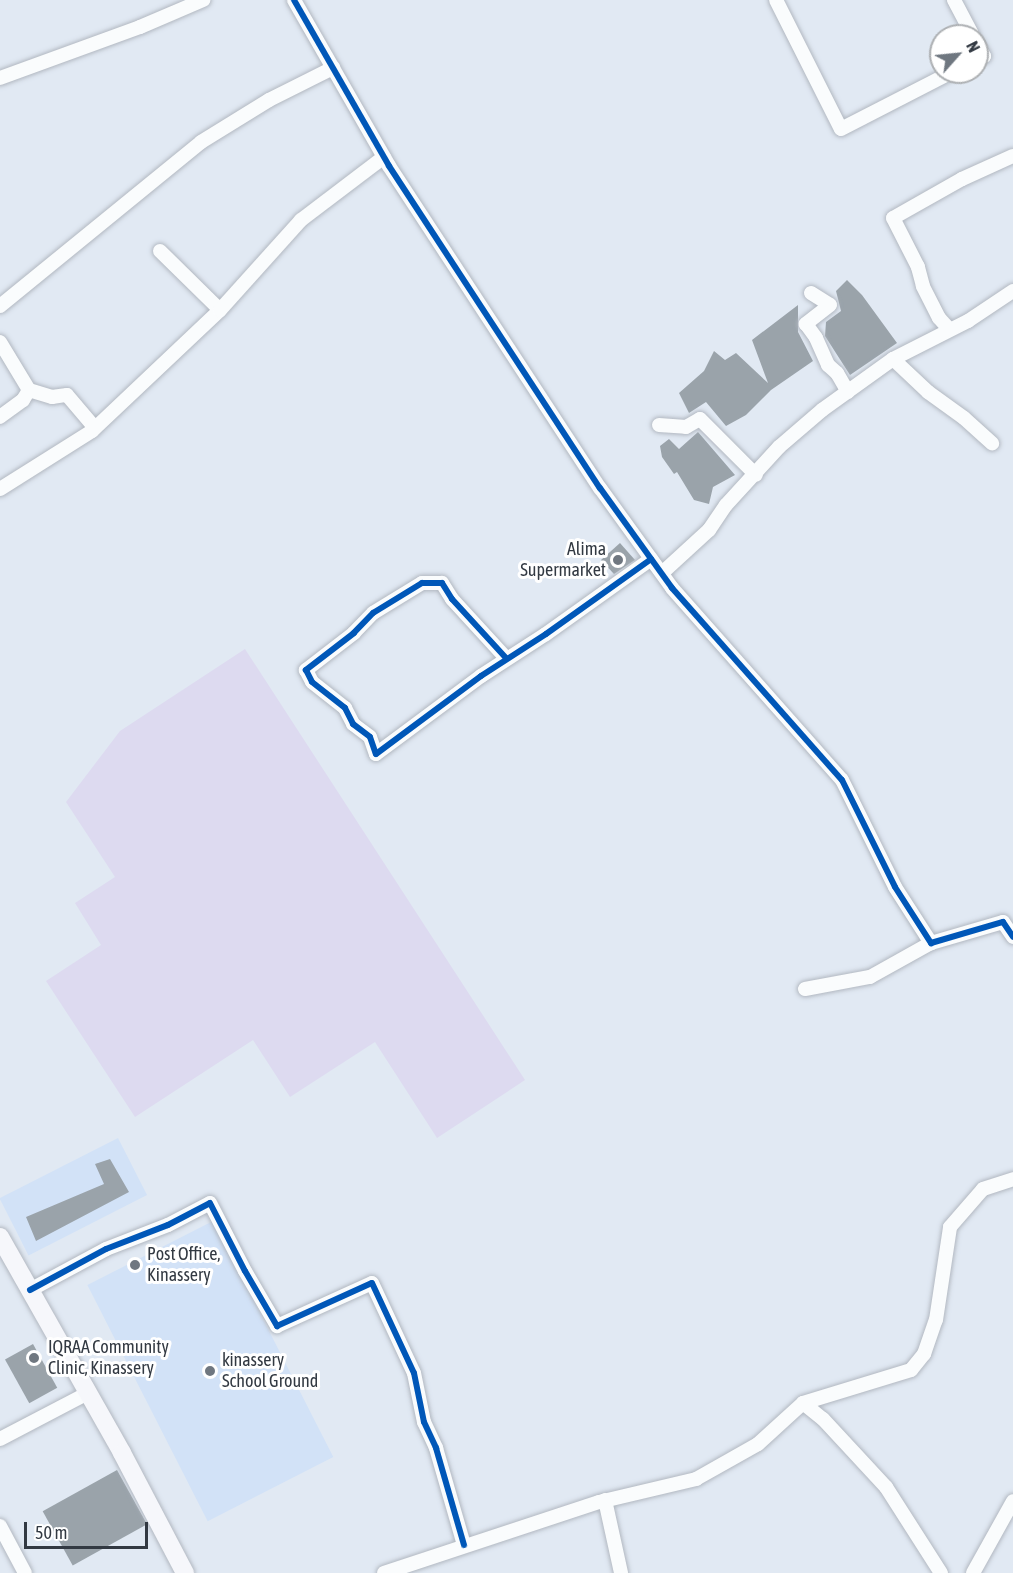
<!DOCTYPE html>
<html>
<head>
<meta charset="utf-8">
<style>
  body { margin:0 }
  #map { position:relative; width:1013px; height:1573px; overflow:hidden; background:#e1e9f3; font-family:"Asap Condensed",sans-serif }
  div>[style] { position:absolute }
  .built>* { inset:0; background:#d2e2f7; transform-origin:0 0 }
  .green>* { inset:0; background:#dddaf0 }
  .building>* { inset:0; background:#9aa3aa; transform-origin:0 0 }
  .roads { filter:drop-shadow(0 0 2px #b2b8c1) drop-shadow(0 0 2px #b2b8c1) }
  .street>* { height:14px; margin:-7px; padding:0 7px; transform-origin:7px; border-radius:7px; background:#fafcfd }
  .secondary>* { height:18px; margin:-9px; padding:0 9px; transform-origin:9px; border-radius:9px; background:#f6f7fb }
  .cycleway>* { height:6px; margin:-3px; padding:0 3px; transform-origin:3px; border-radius:3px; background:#0057b8 }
  .dots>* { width:16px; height:16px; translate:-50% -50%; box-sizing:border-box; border:3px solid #fff; border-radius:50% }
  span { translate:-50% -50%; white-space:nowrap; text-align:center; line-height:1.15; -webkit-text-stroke:6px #fff; paint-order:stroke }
  .poi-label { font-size:18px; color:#323942 }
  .right { translate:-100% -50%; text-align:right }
  .left { translate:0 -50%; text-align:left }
  .north { position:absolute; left:929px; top:24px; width:60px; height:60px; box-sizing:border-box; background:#fff; border:2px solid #adb0b3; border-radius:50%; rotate:63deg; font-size:16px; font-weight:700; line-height:24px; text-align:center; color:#323942 }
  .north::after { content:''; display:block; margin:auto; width:21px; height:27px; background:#6f7780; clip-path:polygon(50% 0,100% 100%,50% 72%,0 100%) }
  .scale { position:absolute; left:24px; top:1522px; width:124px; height:27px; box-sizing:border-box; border:3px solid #323942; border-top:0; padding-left:8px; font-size:18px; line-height:21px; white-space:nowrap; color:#323942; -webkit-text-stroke:4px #fff; paint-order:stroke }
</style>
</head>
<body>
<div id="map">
  <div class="built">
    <div style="left:118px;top:1138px;width:64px;height:133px;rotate:63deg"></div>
    <div style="left:213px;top:1221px;width:265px;height:141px;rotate:63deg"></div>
  </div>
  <div class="green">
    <div style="clip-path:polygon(245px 649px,525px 1080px,437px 1138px,375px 1042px,290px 1097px,253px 1040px,135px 1117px,46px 981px,101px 945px,75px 903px,115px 877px,66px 802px,120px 731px)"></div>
  </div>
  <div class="building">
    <div style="clip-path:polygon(847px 280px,862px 295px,897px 343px,850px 375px,825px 336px,826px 322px,841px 311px,836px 291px)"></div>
    <div style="clip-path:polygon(798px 305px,798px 332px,813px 361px,771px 390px,746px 415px,726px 426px,706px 402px,689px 413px,679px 393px,704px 371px,714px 351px,725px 360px,736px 353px,768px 383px,752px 340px)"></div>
    <div style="clip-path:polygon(698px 432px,735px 475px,713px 487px,709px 504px,694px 500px,677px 472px,674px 474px,662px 457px,660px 446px,669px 439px,679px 449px)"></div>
    <div style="clip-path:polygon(620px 543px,635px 560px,614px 574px,601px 560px)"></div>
    <div style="clip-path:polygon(110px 1159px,129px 1192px,36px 1241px,26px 1217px,104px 1184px,95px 1164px)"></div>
    <div style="left:33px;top:1344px;width:50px;height:32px;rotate:61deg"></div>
    <div style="left:117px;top:1470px;width:62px;height:85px;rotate:61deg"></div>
  </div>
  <div class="roads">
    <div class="street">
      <div style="left:294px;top:0;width:191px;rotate:60.2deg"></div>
      <div style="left:389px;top:166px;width:385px;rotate:56.8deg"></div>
      <div style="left:600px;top:488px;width:123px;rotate:54.2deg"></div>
      <div style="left:672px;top:588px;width:256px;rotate:48.5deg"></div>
      <div style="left:842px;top:780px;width:119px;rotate:63.6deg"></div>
      <div style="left:895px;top:887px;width:67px;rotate:57.3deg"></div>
      <div style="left:931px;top:943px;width:75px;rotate:-16.3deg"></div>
      <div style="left:1003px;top:922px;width:18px;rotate:56deg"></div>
      <div style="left:776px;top:0;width:144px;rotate:63.3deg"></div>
      <div style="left:841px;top:129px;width:125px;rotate:-27.2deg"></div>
      <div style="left:954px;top:0;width:41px;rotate:62.2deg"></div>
      <div style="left:977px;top:43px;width:15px;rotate:62deg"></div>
      <div style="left:984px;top:56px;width:8px;rotate:157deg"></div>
      <div style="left:0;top:78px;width:149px;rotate:-20deg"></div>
      <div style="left:140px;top:27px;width:69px;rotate:-23.2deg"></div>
      <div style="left:160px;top:251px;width:84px;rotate:44.5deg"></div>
      <div style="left:811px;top:293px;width:22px;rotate:32deg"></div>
      <div style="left:830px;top:305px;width:31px;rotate:142deg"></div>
      <div style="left:806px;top:324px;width:17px;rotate:54deg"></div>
      <div style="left:816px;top:338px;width:30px;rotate:66deg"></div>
      <div style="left:828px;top:365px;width:12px;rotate:42deg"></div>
      <div style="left:837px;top:373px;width:22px;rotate:60deg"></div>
      <div style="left:0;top:306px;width:259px;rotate:-39.2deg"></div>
      <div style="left:201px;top:142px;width:80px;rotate:-31.7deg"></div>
      <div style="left:269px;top:100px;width:72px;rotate:-26.6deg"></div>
      <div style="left:949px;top:329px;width:15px;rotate:-132deg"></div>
      <div style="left:939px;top:318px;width:36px;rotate:-117deg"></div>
      <div style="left:923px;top:286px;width:20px;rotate:-105deg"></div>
      <div style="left:918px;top:267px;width:55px;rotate:-117deg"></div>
      <div style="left:893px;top:218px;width:79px;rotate:-29.5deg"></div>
      <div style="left:962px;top:179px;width:56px;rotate:-24.3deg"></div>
      <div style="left:0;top:342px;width:56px;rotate:58.9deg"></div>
      <div style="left:29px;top:390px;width:12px;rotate:121deg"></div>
      <div style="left:23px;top:400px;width:29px;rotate:144deg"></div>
      <div style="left:893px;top:359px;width:48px;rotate:43.3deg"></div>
      <div style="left:928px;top:392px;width:44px;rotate:35.8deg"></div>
      <div style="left:964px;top:418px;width:38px;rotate:42deg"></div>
      <div style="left:29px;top:390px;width:24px;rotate:17deg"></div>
      <div style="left:52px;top:397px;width:15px;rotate:-8deg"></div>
      <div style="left:67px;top:395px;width:43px;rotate:49.7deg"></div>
      <div style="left:659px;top:425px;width:27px;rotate:4deg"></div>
      <div style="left:686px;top:427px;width:16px;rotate:-30deg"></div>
      <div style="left:700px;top:419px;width:79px;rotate:45deg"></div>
      <div style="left:0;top:489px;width:109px;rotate:-32.2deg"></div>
      <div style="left:92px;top:431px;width:176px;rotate:-43.4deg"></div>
      <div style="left:220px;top:310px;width:121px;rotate:-48deg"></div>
      <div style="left:301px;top:220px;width:104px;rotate:-37.2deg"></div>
      <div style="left:662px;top:573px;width:64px;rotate:-42.5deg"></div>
      <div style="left:709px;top:530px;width:30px;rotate:-56deg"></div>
      <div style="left:726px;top:505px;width:79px;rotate:-47.6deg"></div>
      <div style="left:779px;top:447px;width:57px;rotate:-40.7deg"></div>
      <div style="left:822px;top:410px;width:87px;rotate:-35.7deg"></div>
      <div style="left:893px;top:359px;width:84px;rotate:-26.9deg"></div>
      <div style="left:968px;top:321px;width:54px;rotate:-33.7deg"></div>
      <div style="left:506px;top:658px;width:80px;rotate:-132.5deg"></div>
      <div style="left:452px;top:599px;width:19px;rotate:-122deg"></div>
      <div style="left:442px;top:583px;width:20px;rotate:180deg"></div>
      <div style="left:422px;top:583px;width:57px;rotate:148.5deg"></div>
      <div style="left:373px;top:613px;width:28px;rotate:134deg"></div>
      <div style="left:354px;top:633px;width:61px;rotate:142.4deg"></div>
      <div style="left:306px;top:670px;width:13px;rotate:63deg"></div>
      <div style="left:312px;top:682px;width:42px;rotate:38.2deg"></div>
      <div style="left:345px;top:708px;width:18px;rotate:63deg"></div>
      <div style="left:353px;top:724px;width:21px;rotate:37deg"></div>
      <div style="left:370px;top:737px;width:18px;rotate:71deg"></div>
      <div style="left:376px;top:754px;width:131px;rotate:-36.6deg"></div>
      <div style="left:481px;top:676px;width:77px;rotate:-32.9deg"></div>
      <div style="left:546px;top:634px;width:129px;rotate:-35.5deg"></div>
      <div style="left:805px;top:989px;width:66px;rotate:-10.5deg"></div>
      <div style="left:870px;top:977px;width:70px;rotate:-29.1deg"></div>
      <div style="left:30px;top:1290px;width:86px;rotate:-28.3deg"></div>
      <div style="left:106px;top:1249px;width:66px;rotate:-21.2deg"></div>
      <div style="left:168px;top:1225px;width:47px;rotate:-27.6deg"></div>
      <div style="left:210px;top:1203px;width:76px;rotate:62.8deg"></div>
      <div style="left:245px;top:1271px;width:64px;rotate:59.8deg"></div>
      <div style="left:277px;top:1326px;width:104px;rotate:-24.4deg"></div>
      <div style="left:372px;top:1283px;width:99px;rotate:65deg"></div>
      <div style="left:414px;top:1373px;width:50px;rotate:78.5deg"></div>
      <div style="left:424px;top:1422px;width:29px;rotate:65deg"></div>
      <div style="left:436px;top:1448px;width:101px;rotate:73.9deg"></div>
      <div style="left:803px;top:1403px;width:113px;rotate:-17deg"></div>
      <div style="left:911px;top:1370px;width:21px;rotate:-51deg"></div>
      <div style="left:924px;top:1354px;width:36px;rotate:-71deg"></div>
      <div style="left:936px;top:1320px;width:94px;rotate:-81.4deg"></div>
      <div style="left:950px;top:1227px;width:50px;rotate:-49deg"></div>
      <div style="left:983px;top:1189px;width:32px;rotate:-18deg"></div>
      <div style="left:0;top:1439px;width:99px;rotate:-27.6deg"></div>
      <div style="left:605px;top:1500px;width:75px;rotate:77.6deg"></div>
      <div style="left:0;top:1526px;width:53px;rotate:62deg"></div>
      <div style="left:384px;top:1573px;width:226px;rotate:-18.3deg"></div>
      <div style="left:599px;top:1502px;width:100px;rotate:-13.3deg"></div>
      <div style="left:696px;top:1479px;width:71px;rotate:-29.4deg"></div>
      <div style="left:758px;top:1444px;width:61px;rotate:-42.3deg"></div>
      <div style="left:803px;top:1403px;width:26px;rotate:39deg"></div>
      <div style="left:823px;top:1419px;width:93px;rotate:47.2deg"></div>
      <div style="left:886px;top:1487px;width:102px;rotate:57.4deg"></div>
      <div style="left:973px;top:1573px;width:82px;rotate:-60.9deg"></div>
    </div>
    <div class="secondary">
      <div style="left:0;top:1237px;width:248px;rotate:60.5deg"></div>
      <div style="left:122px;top:1453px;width:136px;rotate:62.3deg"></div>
    </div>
  </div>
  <div class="cycleway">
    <div style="left:294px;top:0;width:191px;rotate:60.2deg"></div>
    <div style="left:389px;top:166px;width:385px;rotate:56.8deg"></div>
    <div style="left:600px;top:488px;width:123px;rotate:54.2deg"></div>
    <div style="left:672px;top:588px;width:256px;rotate:48.5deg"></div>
    <div style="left:842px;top:780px;width:119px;rotate:63.6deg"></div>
    <div style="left:895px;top:887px;width:67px;rotate:57.3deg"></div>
    <div style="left:931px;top:943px;width:75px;rotate:-16.3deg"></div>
    <div style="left:1003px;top:922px;width:18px;rotate:56deg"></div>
    <div style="left:506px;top:658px;width:80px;rotate:-132.5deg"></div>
    <div style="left:452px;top:599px;width:19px;rotate:-122deg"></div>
    <div style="left:442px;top:583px;width:20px;rotate:180deg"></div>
    <div style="left:422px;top:583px;width:57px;rotate:148.5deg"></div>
    <div style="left:373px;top:613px;width:28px;rotate:134deg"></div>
    <div style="left:354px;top:633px;width:61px;rotate:142.4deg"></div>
    <div style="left:306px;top:670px;width:13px;rotate:63deg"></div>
    <div style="left:312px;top:682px;width:42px;rotate:38.2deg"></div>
    <div style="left:345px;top:708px;width:18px;rotate:63deg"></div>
    <div style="left:353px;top:724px;width:21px;rotate:37deg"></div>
    <div style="left:370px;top:737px;width:18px;rotate:71deg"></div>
    <div style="left:376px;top:754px;width:131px;rotate:-36.6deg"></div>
    <div style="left:481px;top:676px;width:77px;rotate:-32.9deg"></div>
    <div style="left:546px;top:634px;width:129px;rotate:-35.5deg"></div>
    <div style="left:30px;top:1290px;width:86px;rotate:-28.3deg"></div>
    <div style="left:106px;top:1249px;width:66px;rotate:-21.2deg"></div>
    <div style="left:168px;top:1225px;width:47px;rotate:-27.6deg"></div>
    <div style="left:210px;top:1203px;width:76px;rotate:62.8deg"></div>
    <div style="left:245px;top:1271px;width:64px;rotate:59.8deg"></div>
    <div style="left:277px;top:1326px;width:104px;rotate:-24.4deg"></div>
    <div style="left:372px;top:1283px;width:99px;rotate:65deg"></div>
    <div style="left:414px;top:1373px;width:50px;rotate:78.5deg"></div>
    <div style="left:424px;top:1422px;width:29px;rotate:65deg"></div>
    <div style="left:436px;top:1448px;width:101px;rotate:73.9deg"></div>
  </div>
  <div class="dots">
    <div style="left:618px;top:560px;background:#6f7780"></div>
    <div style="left:135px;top:1265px;background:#6f7780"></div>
    <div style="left:34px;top:1358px;background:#6f7780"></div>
    <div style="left:210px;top:1371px;background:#6f7780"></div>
  </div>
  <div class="poi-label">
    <span class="right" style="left:606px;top:560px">Alima<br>Supermarket</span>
    <span class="left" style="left:147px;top:1265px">Post Office,<br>Kinassery</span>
    <span class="left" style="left:48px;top:1358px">IQRAA Community<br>Clinic, Kinassery</span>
    <span class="left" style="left:222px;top:1371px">kinassery<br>School Ground</span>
  </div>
  <div class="north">N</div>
  <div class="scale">50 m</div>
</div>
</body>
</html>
